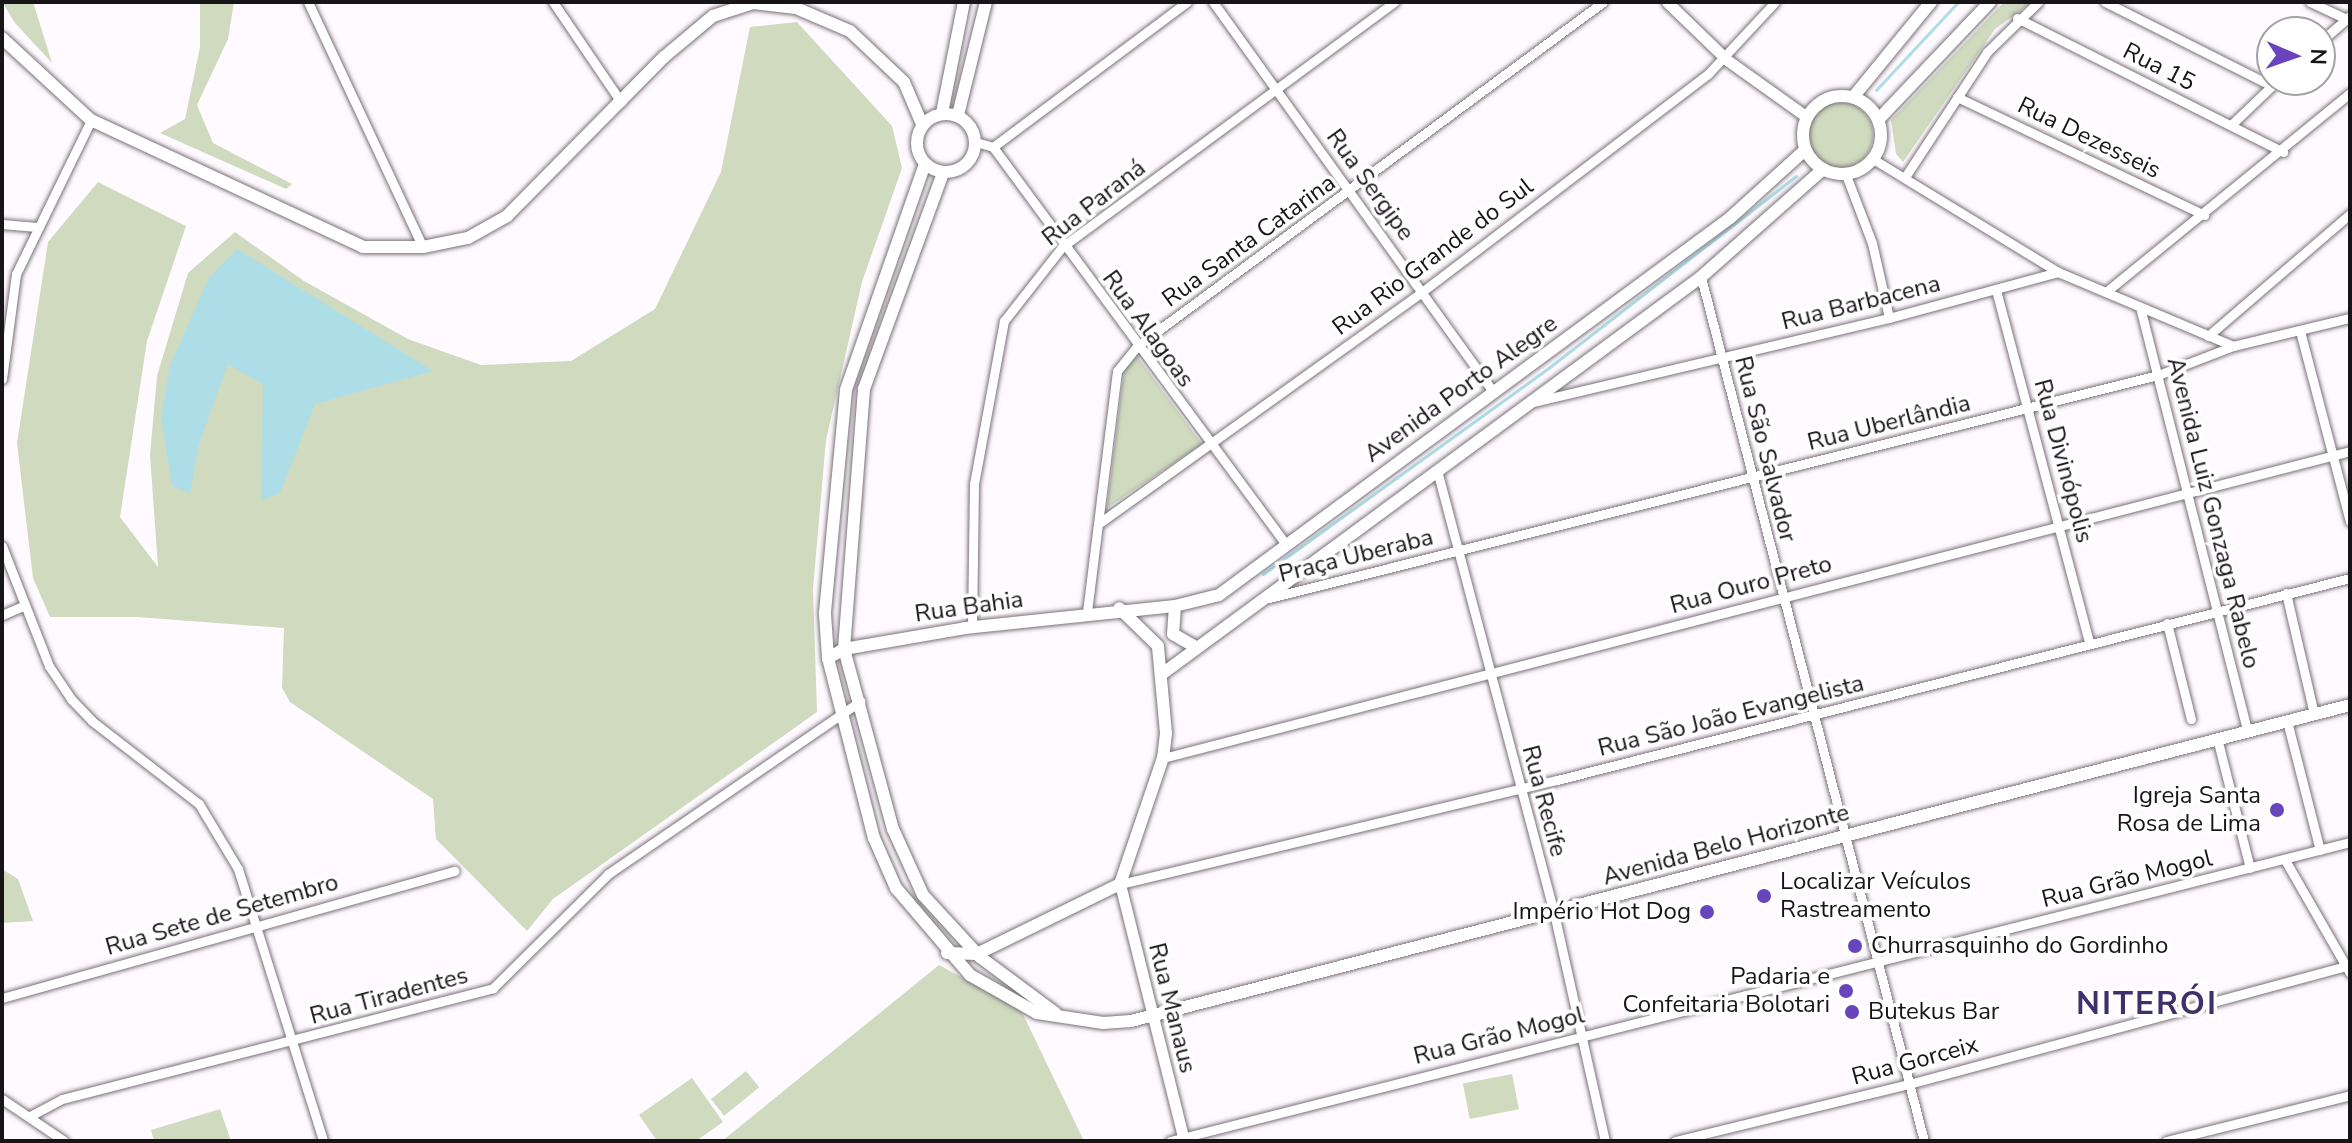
<!DOCTYPE html>
<html>
<head>
<meta charset="utf-8">
<style>
  body { margin:0 }
  #map { position:relative; width:2352px; height:1143px; overflow:hidden; background:#fffaff; font-family:"Nunito Sans",sans-serif }
  div>[style] { position:absolute }
  .green>* { inset:0; background:#d0dabf; transform-origin:0 0 }
  .round { border-radius:50% }
  .water>* { inset:0; background:#addde7 }
  .stream>* { height:3px; margin:-1.5px; padding:0 1.5px; transform-origin:1.5px; border-radius:1.5px; background:#addde7 }
  .roads { filter:drop-shadow(0 0 2px #797279) drop-shadow(0 0 2px #797279) }
  .minor>* { height:9px; margin:-4.5px; padding:0 4.5px; transform-origin:4.5px; border-radius:4.5px; background:#fff }
  .tertiary>* { height:11px; margin:-5.5px; padding:0 5.5px; transform-origin:5.5px; border-radius:5.5px; background:#fff }
  .secondary>* { height:12px; margin:-6px; padding:0 6px; transform-origin:6px; border-radius:6px; background:#fff }
  .secondary>.ring { margin:-6px; padding:0; box-sizing:content-box; background:none; border:12px solid #fff; border-radius:50% }
  .dots>* { width:22px; height:22px; translate:-50% -50%; box-sizing:border-box; border:4px solid #fff; border-radius:50% }
  span { translate:-50% -50%; white-space:nowrap; text-align:center; line-height:1.15; -webkit-text-stroke:7px #fff; paint-order:stroke }
  .street-label { font-size:24px; color:#181518 }
  .poi-label { font-size:24px; color:#181518 }
  .right { translate:-100% -50%; text-align:right }
  .left { translate:0 -50%; text-align:left }
  .district-label { font-size:32px; color:#3f306b; font-weight:700; letter-spacing:2px }
  .frame { position:absolute; inset:0; border:4px solid #181518; pointer-events:none }
  .north { position:absolute; left:2256px; top:16px; width:80px; height:80px; box-sizing:border-box; background:#fff; border:2px solid #a3a1a3; border-radius:50%; rotate:92deg; font-size:22px; font-weight:700; line-height:32px; text-align:center; color:#181518 }
  .north::after { content:''; display:block; margin:auto; width:28px; height:36px; background:#6844bd; clip-path:polygon(50% 0,100% 100%,50% 72%,0 100%) }
</style>
</head>
<body>
<div id="map">
  <div class="green">
    <div style="clip-path:polygon(2px 2px,33px 2px,52px 63px,15px 23px)"></div>
    <div style="clip-path:polygon(200px 2px,234px 2px,228px 39px,197px 105px,213px 143px,292px 184px,286px 189px,160px 133px,185px 119px,200px 47px)"></div>
    <div style="clip-path:polygon(2004px 2px,2032px 2px,1995px 29px,1903px 162px,1896px 154px,1891px 120px)"></div>
    <div style="clip-path:polygon(797px 22px,892px 126px,902px 168px,862px 282px,826px 440px,813px 589px,817px 712px,553px 899px,527px 931px,436px 839px,433px 799px,290px 702px,282px 688px,284px 628px,137px 617px,50px 617px,33px 578px,17px 443px,48px 242px,98px 182px,186px 226px,147px 341px,120px 517px,158px 567px,150px 455px,157px 376px,188px 273px,235px 232px,304px 281px,408px 339px,481px 365px,571px 361px,655px 309px,721px 172px,750px 27px)"></div>
    <div class="round" style="left:1807px;top:102px;width:66px;height:66px"></div>
    <div style="clip-path:polygon(1137px 356px,1202px 444px,1107px 508px,1124px 371px)"></div>
    <div style="clip-path:polygon(2px 869px,18px 879px,33px 921px,2px 923px)"></div>
    <div style="clip-path:polygon(939px 965px,1021px 1010px,1084px 1141px,722px 1141px)"></div>
    <div style="left:746px;top:1071px;width:21px;height:45px;rotate:51deg"></div>
    <div style="left:1512px;top:1074px;width:36px;height:50px;rotate:79deg"></div>
    <div style="clip-path:polygon(692px 1078px,723px 1122px,696px 1141px,657px 1141px,639px 1115px)"></div>
    <div style="clip-path:polygon(220px 1109px,231px 1141px,154px 1141px,151px 1130px)"></div>
  </div>
  <div class="water">
    <div style="clip-path:polygon(237px 249px,433px 371px,315px 404px,280px 493px,261px 501px,263px 385px,228px 364px,199px 444px,190px 493px,172px 486px,161px 418px,170px 365px,209px 278px)"></div>
  </div>
  <div class="stream">
    <div style="left:1876px;top:90px;width:120px;rotate:-47deg"></div>
    <div style="left:1263px;top:574px;width:355px;rotate:-35.8deg"></div>
    <div style="left:1551px;top:366px;width:310px;rotate:-37.8deg"></div>
  </div>
  <div class="roads">
    <div class="minor">
      <div style="left:308px;top:2px;width:271px;rotate:64.9deg"></div>
      <div style="left:553px;top:2px;width:121px;rotate:55.8deg"></div>
      <div style="left:1213px;top:2px;width:480px;rotate:54.3deg"></div>
      <div style="left:2105px;top:2px;width:187px;rotate:26.7deg"></div>
      <div style="left:2310px;top:2px;width:40px;rotate:25deg"></div>
      <div style="left:2017px;top:18px;width:298px;rotate:26.7deg"></div>
      <div style="left:2320px;top:42px;width:40px;rotate:-41deg"></div>
      <div style="left:1957px;top:97px;width:274px;rotate:25.5deg"></div>
      <div style="left:2231px;top:125px;width:65px;rotate:-43.8deg"></div>
      <div style="left:976px;top:142px;width:18px;rotate:16deg"></div>
      <div style="left:993px;top:147px;width:494px;rotate:53.6deg"></div>
      <div style="left:993px;top:147px;width:242px;rotate:-36.8deg"></div>
      <div style="left:1873px;top:159px;width:217px;rotate:31.4deg"></div>
      <div style="left:2058px;top:272px;width:190px;rotate:22.9deg"></div>
      <div style="left:2233px;top:346px;width:120px;rotate:-13.5deg"></div>
      <div style="left:1846px;top:175px;width:73px;rotate:69.1deg"></div>
      <div style="left:1872px;top:243px;width:77px;rotate:77.2deg"></div>
      <div style="left:1905px;top:177px;width:149px;rotate:-56.7deg"></div>
      <div style="left:1987px;top:52px;width:71px;rotate:-44.4deg"></div>
      <div style="left:2px;top:224px;width:35px;rotate:5deg"></div>
      <div style="left:1701px;top:277px;width:892px;rotate:75.53deg"></div>
      <div style="left:1996px;top:290px;width:365px;rotate:75.2deg"></div>
      <div style="left:2107px;top:291px;width:313px;rotate:-39.2deg"></div>
      <div style="left:2140px;top:307px;width:436px;rotate:75.8deg"></div>
      <div style="left:2300px;top:331px;width:197px;rotate:75.3deg"></div>
      <div style="left:2208px;top:336px;width:187px;rotate:-40.7deg"></div>
      <div style="left:2px;top:379px;width:106px;rotate:-82.4deg"></div>
      <div style="left:16px;top:274px;width:171px;rotate:-64deg"></div>
      <div style="left:1533px;top:402px;width:366px;rotate:-13.3deg"></div>
      <div style="left:1889px;top:318px;width:175px;rotate:-15.2deg"></div>
      <div style="left:1438px;top:474px;width:454px;rotate:75.2deg"></div>
      <div style="left:1554px;top:913px;width:234px;rotate:77.4deg"></div>
      <div style="left:1098px;top:524px;width:400px;rotate:-35.6deg"></div>
      <div style="left:1423px;top:291px;width:358px;rotate:-37.3deg"></div>
      <div style="left:1708px;top:74px;width:98px;rotate:-47.1deg"></div>
      <div style="left:2px;top:546px;width:129px;rotate:68.6deg"></div>
      <div style="left:49px;top:666px;width:40px;rotate:56deg"></div>
      <div style="left:71px;top:699px;width:30px;rotate:46deg"></div>
      <div style="left:92px;top:721px;width:135px;rotate:37.8deg"></div>
      <div style="left:199px;top:804px;width:76px;rotate:59deg"></div>
      <div style="left:238px;top:869px;width:285px;rotate:72.6deg"></div>
      <div style="left:2286px;top:593px;width:124px;rotate:77deg"></div>
      <div style="left:1269px;top:598px;width:917px;rotate:-14.08deg"></div>
      <div style="left:2158px;top:375px;width:80px;rotate:-21.1deg"></div>
      <div style="left:1087px;top:612px;width:243px;rotate:-82.9deg"></div>
      <div style="left:1117px;top:371px;width:32px;rotate:-51deg"></div>
      <div style="left:1137px;top:346px;width:579px;rotate:-36.43deg"></div>
      <div style="left:2px;top:615px;width:25px;rotate:-23deg"></div>
      <div style="left:2167px;top:623px;width:99px;rotate:76deg"></div>
      <div style="left:972px;top:628px;width:144px;rotate:-89.2deg"></div>
      <div style="left:974px;top:484px;width:166px;rotate:-79.6deg"></div>
      <div style="left:1004px;top:321px;width:94px;rotate:-51.9deg"></div>
      <div style="left:1062px;top:247px;width:413px;rotate:-36.4deg"></div>
      <div style="left:2287px;top:721px;width:133px;rotate:75.7deg"></div>
      <div style="left:2217px;top:738px;width:134px;rotate:75.8deg"></div>
      <div style="left:1163px;top:758px;width:1226px;rotate:-14.5deg"></div>
      <div style="left:2285px;top:860px;width:130px;rotate:60.1deg"></div>
      <div style="left:1120px;top:884px;width:449px;rotate:-13.4deg"></div>
      <div style="left:1557px;top:780px;width:818px;rotate:-14.29deg"></div>
      <div style="left:2px;top:998px;width:470px;rotate:-15.7deg"></div>
      <div style="left:2px;top:1099px;width:75px;rotate:34.1deg"></div>
      <div style="left:30px;top:1116px;width:36px;rotate:-28deg"></div>
      <div style="left:62px;top:1099px;width:445px;rotate:-14.4deg"></div>
      <div style="left:493px;top:988px;width:162px;rotate:-44.7deg"></div>
      <div style="left:608px;top:874px;width:306px;rotate:-34.4deg"></div>
      <div style="left:1170px;top:1141px;width:1217px;rotate:-14.22deg"></div>
      <div style="left:1675px;top:1141px;width:241px;rotate:-13.7deg"></div>
      <div style="left:1909px;top:1084px;width:457px;rotate:-15.1deg"></div>
      <div style="left:2166px;top:1141px;width:190px;rotate:-14deg"></div>
    </div>
    <div class="tertiary">
      <div style="left:1667px;top:2px;width:83px;rotate:44deg"></div>
      <div style="left:1727px;top:60px;width:98px;rotate:35.5deg"></div>
      <div style="left:1120px;top:884px;width:265px;rotate:76deg"></div>
    </div>
    <div class="secondary">
      <div style="left:2px;top:38px;width:121px;rotate:42.7deg"></div>
      <div style="left:91px;top:120px;width:300px;rotate:25deg"></div>
      <div style="left:363px;top:247px;width:60px"></div>
      <div style="left:423px;top:247px;width:46px;rotate:-11.3deg"></div>
      <div style="left:468px;top:238px;width:45px;rotate:-29.4deg"></div>
      <div style="left:507px;top:216px;width:223px;rotate:-45.4deg"></div>
      <div style="left:664px;top:57px;width:64px;rotate:-39.9deg"></div>
      <div style="left:713px;top:16px;width:42px;rotate:-18deg"></div>
      <div style="left:753px;top:3px;width:43px;rotate:6.6deg"></div>
      <div style="left:796px;top:8px;width:59px;rotate:23.1deg"></div>
      <div style="left:850px;top:31px;width:74px;rotate:43.4deg"></div>
      <div style="left:904px;top:82px;width:46px;rotate:66.8deg"></div>
      <div class="ring" style="left:1803px;top:96px;width:66px;height:66px"></div>
      <div style="left:1854px;top:96px;width:122px;rotate:-50.7deg"></div>
      <div style="left:942px;top:113px;width:113px;rotate:-78.8deg"></div>
      <div class="ring" style="left:917px;top:114px;width:46px;height:46px"></div>
      <div style="left:958px;top:115px;width:116px;rotate:-76.1deg"></div>
      <div style="left:1878px;top:120px;width:163px;rotate:-46.5deg"></div>
      <div style="left:925px;top:164px;width:239px;rotate:109.3deg"></div>
      <div style="left:846px;top:390px;width:225px;rotate:95.4deg"></div>
      <div style="left:825px;top:614px;width:44px;rotate:86.1deg"></div>
      <div style="left:828px;top:658px;width:186px;rotate:75.7deg"></div>
      <div style="left:874px;top:838px;width:55px;rotate:66.3deg"></div>
      <div style="left:896px;top:888px;width:114px;rotate:49.6deg"></div>
      <div style="left:970px;top:975px;width:77px;rotate:29.6deg"></div>
      <div style="left:1037px;top:1013px;width:67px;rotate:8.6deg"></div>
      <div style="left:1103px;top:1023px;width:28px;rotate:-4deg"></div>
      <div style="left:1131px;top:1021px;width:1259px;rotate:-14.53deg"></div>
      <div style="left:943px;top:173px;width:230px;rotate:110.1deg"></div>
      <div style="left:864px;top:389px;width:261px;rotate:94.4deg"></div>
      <div style="left:844px;top:649px;width:187px;rotate:74.8deg"></div>
      <div style="left:893px;top:829px;width:72px;rotate:65.6deg"></div>
      <div style="left:923px;top:895px;width:84px;rotate:47.4deg"></div>
      <div style="left:980px;top:957px;width:94px;rotate:36.7deg"></div>
      <div style="left:1175px;top:606px;width:28px;rotate:94deg"></div>
      <div style="left:1173px;top:634px;width:24px;rotate:30deg"></div>
      <div style="left:828px;top:658px;width:18px;rotate:-29deg"></div>
      <div style="left:844px;top:649px;width:123px;rotate:-9.8deg"></div>
      <div style="left:965px;top:628px;width:211px;rotate:-6deg"></div>
      <div style="left:1175px;top:606px;width:45px;rotate:-14deg"></div>
      <div style="left:1219px;top:595px;width:635px;rotate:-36.42deg"></div>
      <div style="left:1730px;top:218px;width:101px;rotate:-42.2deg"></div>
      <div style="left:1162px;top:674px;width:669px;rotate:-36.37deg"></div>
      <div style="left:1701px;top:277px;width:162px;rotate:-41.5deg"></div>
      <div style="left:947px;top:953px;width:30px;rotate:2deg"></div>
      <div style="left:977px;top:954px;width:159px;rotate:-26.1deg"></div>
      <div style="left:1120px;top:884px;width:133px;rotate:-71.2deg"></div>
      <div style="left:1163px;top:758px;width:25px;rotate:-83deg"></div>
      <div style="left:1166px;top:733px;width:87px;rotate:-95.3deg"></div>
      <div style="left:1158px;top:646px;width:54px;rotate:-135.7deg"></div>
    </div>
  </div>
  <div class="dots">
    <div style="left:2277px;top:810px;background:#6844bd"></div>
    <div style="left:1764px;top:896px;background:#6844bd"></div>
    <div style="left:1707px;top:912px;background:#6844bd"></div>
    <div style="left:1855px;top:946px;background:#6844bd"></div>
    <div style="left:1846px;top:991px;background:#6844bd"></div>
    <div style="left:1852px;top:1012px;background:#6844bd"></div>
  </div>
  <div class="street-label">
    <span style="left:2159px;top:67px;rotate:27deg">Rua 15</span>
    <span style="left:2089px;top:138px;rotate:26deg">Rua Dezesseis</span>
    <span style="left:1370px;top:185px;rotate:54deg">Rua Sergipe</span>
    <span style="left:1094px;top:203px;rotate:-38deg">Rua Paraná</span>
    <span style="left:1249px;top:241px;rotate:-36deg">Rua Santa Catarina</span>
    <span style="left:1433px;top:257px;rotate:-37deg">Rua Rio Grande do Sul</span>
    <span style="left:1861px;top:303px;rotate:-14deg">Rua Barbacena</span>
    <span style="left:1148px;top:329px;rotate:54deg">Rua Alagoas</span>
    <span style="left:1461px;top:389px;rotate:-36deg">Avenida Porto Alegre</span>
    <span style="left:1889px;top:423px;rotate:-14deg">Rua Uberlândia</span>
    <span style="left:1765px;top:449px;rotate:76deg">Rua São Salvador</span>
    <span style="left:2063px;top:461px;rotate:75deg">Rua Divinópolis</span>
    <span style="left:2213px;top:513px;rotate:76deg">Avenida Luiz Gonzaga Rabelo</span>
    <span style="left:1356px;top:556px;rotate:-14deg">Praça Uberaba</span>
    <span style="left:1751px;top:585px;rotate:-15deg">Rua Ouro Preto</span>
    <span style="left:969px;top:607px;rotate:-8deg">Rua Bahia</span>
    <span style="left:1731px;top:716px;rotate:-14deg">Rua São João Evangelista</span>
    <span style="left:1544px;top:801px;rotate:75deg">Rua Recife</span>
    <span style="left:1726px;top:845px;rotate:-15deg">Avenida Belo Horizonte</span>
    <span style="left:2127px;top:879px;rotate:-14deg">Rua Grão Mogol</span>
    <span style="left:222px;top:915px;rotate:-16deg">Rua Sete de Setembro</span>
    <span style="left:389px;top:996px;rotate:-15deg">Rua Tiradentes</span>
    <span style="left:1172px;top:1008px;rotate:76deg">Rua Manaus</span>
    <span style="left:1499px;top:1036px;rotate:-14deg">Rua Grão Mogol</span>
    <span style="left:1915px;top:1061px;rotate:-15deg">Rua Gorceix</span>
  </div>
  <div class="poi-label">
    <span class="right" style="left:2261px;top:810px">Igreja Santa<br>Rosa de Lima</span>
    <span class="left" style="left:1780px;top:896px">Localizar Veículos<br>Rastreamento</span>
    <span class="right" style="left:1691px;top:912px">Império Hot Dog</span>
    <span class="left" style="left:1871px;top:946px">Churrasquinho do Gordinho</span>
    <span class="right" style="left:1830px;top:991px">Padaria e<br>Confeitaria Bolotari</span>
    <span class="left" style="left:1868px;top:1012px">Butekus Bar</span>
  </div>
  <div class="district-label">
    <span style="left:2147px;top:1004px">NITERÓI</span>
  </div>
  <div class="frame"></div>
  <div class="north">N</div>
</div>
</body>
</html>
